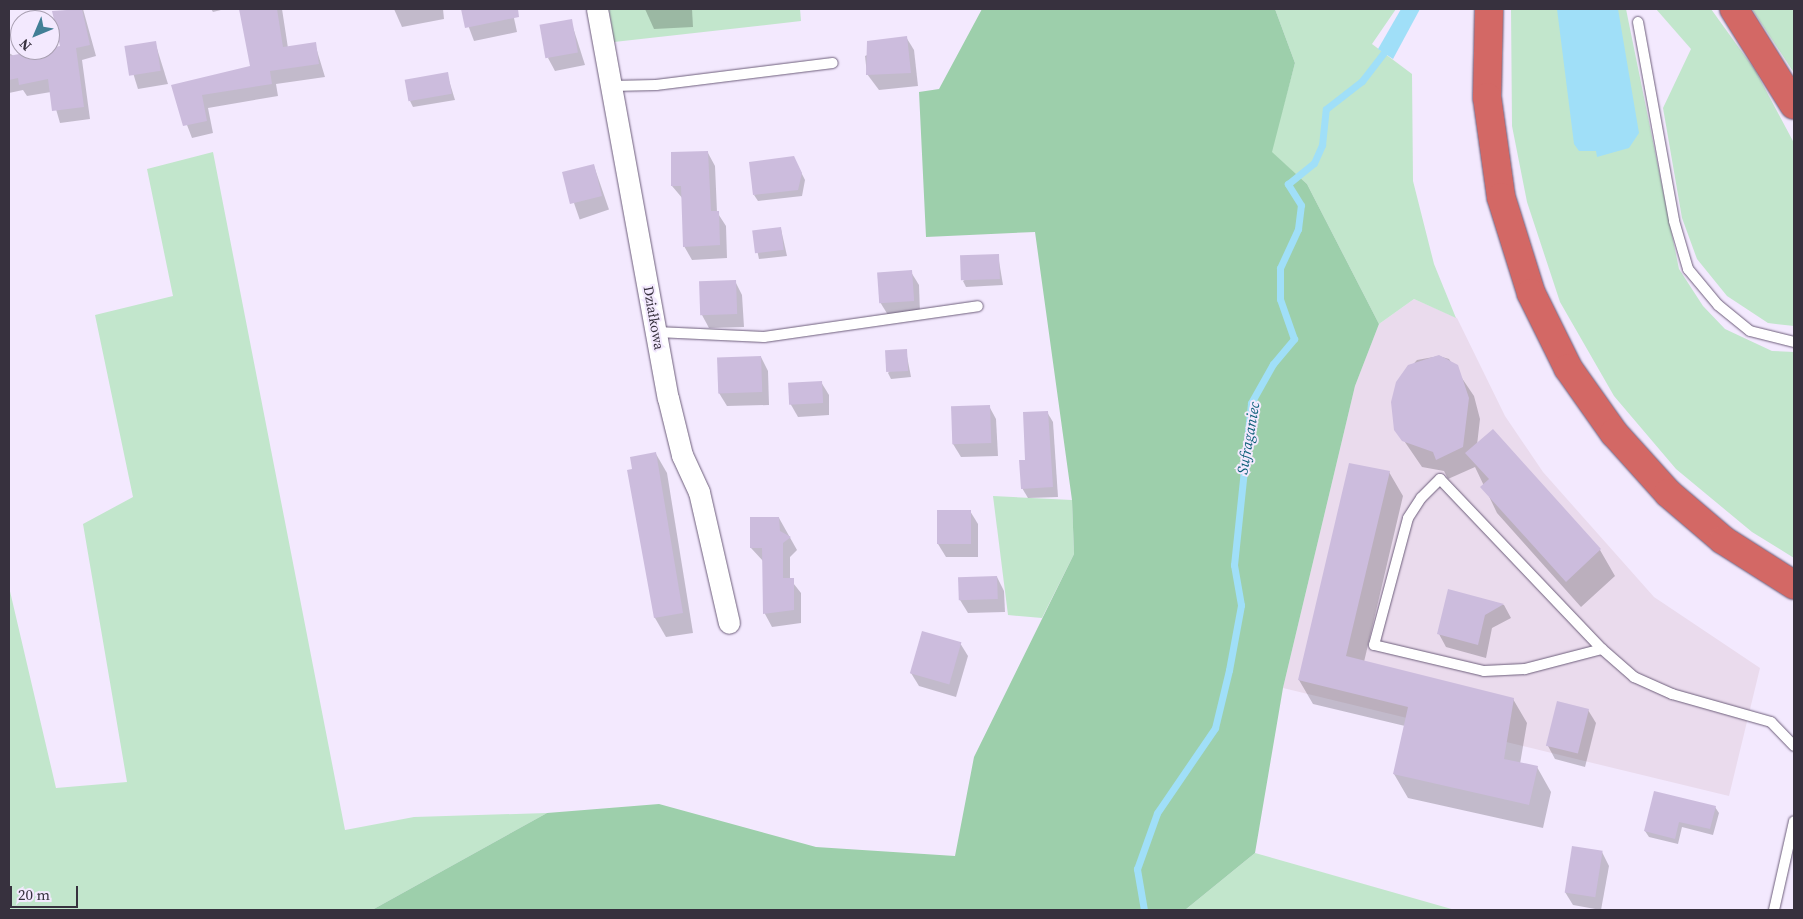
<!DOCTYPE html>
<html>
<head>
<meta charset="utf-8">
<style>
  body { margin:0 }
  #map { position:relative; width:1803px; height:919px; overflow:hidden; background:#f3e9fe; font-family:"Source Serif 4",serif }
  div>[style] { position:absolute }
  .industrial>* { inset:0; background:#eadbed }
  .green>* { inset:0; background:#c2e6cc }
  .forest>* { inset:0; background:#9dcfab }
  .water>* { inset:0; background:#a0dff8 }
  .shadow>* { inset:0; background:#0003; transform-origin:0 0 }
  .stream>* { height:7px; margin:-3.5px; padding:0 3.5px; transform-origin:3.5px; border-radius:3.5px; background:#a0dff8 }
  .building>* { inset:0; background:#ccbcdd; transform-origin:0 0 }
  .roads { filter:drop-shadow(0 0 1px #6d5e7b) drop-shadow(0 0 1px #6d5e7b) }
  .service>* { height:10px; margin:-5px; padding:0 5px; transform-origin:5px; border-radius:5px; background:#fff }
  .minor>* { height:21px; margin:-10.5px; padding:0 10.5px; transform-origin:10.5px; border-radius:10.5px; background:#fff }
  .motorway>* { height:28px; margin:-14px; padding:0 14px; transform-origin:14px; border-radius:14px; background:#d36865 }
  span { translate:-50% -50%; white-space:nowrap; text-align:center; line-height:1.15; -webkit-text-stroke:4px #f3e9fe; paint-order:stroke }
  .street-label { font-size:14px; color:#37313e }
  .water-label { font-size:15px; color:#0d5f78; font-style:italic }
  .frame { position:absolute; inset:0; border:10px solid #37313e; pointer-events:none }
  .north { position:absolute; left:10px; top:10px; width:50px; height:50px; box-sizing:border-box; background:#f3e9fe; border:1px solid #a89fb1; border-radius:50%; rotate:225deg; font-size:14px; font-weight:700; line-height:20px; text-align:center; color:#37313e }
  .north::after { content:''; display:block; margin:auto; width:18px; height:22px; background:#427f96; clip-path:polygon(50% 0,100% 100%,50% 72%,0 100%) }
  .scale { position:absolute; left:10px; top:886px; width:68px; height:22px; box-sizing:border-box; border:2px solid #37313e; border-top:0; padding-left:6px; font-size:15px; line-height:18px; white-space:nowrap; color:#37313e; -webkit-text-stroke:4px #f3e9fe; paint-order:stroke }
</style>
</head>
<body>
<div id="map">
  <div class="industrial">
    <div style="clip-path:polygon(1414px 299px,1457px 318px,1505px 416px,1543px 472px,1654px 597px,1760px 668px,1729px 796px,1283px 688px,1355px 386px,1379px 324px)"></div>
  </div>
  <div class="green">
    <div style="clip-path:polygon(609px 9px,800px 9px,801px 21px,614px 42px)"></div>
    <div style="clip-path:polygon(1275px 9px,1396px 9px,1372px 44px,1412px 74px,1413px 181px,1434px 264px,1456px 318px,1414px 299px,1379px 324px,1307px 184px,1271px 152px,1295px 63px)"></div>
    <div style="clip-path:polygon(1511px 9px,1626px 9px,1679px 269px,1703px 306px,1725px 329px,1772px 351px,1794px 352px,1794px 558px,1752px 532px,1676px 469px,1614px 396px,1560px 302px,1527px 202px,1512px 126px)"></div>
    <div style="clip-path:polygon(1656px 9px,1711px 9px,1755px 70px,1794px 143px,1794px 326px,1768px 323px,1727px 296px,1697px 259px,1682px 218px,1663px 108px,1691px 49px)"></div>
    <div style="clip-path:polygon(1752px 9px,1794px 9px,1794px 73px)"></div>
    <div style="clip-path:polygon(213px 152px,345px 830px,414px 817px,547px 813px,372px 910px,9px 910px,9px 587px,56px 788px,127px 782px,83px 524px,133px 497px,95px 315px,173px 296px,147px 169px)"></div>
    <div style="clip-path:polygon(993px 496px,1072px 500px,1074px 554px,1042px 618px,1008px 615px)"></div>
    <div style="clip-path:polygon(1255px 853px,1455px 910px,1185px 910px)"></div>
  </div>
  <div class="forest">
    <div style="clip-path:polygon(982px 9px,1275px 9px,1295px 63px,1272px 152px,1307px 184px,1379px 324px,1355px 386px,1283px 688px,1255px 853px,1185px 910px,372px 910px,547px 813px,659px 804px,816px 847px,955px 856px,974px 757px,1074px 554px,1072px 500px,1035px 232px,926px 237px,919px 92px,939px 89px)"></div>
  </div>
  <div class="water">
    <div style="clip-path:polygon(1401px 9px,1420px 9px,1393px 59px,1378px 49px)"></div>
    <div style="clip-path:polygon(1557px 9px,1618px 9px,1639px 133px,1629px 148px,1597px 157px,1596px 151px,1579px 151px,1574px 144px)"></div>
  </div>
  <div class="shadow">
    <div style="clip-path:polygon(83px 9px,96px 56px,82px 60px,90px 119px,60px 123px,51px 92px,27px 96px,23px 90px,9px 93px,9px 53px,14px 56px,61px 47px,53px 12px)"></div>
    <div style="clip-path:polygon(211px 9px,225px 9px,213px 12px)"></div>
    <div style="clip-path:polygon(241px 9px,282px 9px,288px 48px,315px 44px,325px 77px,276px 84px,278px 96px,208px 108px,213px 133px,192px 138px,172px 86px,252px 67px)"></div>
    <div style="clip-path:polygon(394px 9px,443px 9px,444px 19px,402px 27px)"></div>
    <div style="clip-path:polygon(462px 9px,512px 9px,517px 32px,474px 41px)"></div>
    <div style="clip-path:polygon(645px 9px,692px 9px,693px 27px,654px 29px)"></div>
    <div style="clip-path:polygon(571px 21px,585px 65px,555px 71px,548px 58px)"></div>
    <div style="clip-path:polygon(906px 37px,914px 50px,918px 86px,879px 90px,867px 74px,865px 56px)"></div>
    <div style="clip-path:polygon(155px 42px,168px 84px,138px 89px,125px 47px)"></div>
    <div style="clip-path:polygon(447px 74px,455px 100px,413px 107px,410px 101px)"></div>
    <div style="clip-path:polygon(708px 153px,715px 166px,717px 212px,726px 226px,727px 258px,692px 260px,684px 246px,683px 199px,672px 186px,673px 154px)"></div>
    <div style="clip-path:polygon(797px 164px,805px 180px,802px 196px,758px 201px,754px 195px)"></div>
    <div style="left:594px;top:166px;width:46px;height:31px;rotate:71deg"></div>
    <div style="clip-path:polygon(781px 229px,787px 256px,759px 259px,753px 232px)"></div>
    <div style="clip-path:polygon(998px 255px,1003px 285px,966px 287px,963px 281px)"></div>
    <div style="clip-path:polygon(911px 272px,919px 285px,920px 314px,888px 315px,880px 302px)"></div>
    <div style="clip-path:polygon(735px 281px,742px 295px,744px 327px,709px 328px,702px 315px)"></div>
    <div style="clip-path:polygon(906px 351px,911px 377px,891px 379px,888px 373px)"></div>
    <div style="clip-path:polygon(1439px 356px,1449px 359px,1474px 396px,1480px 419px,1477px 445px,1493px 430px,1600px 550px,1615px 576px,1581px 607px,1497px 513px,1475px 467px,1448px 479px,1444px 471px,1422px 467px,1396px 429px,1397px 382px,1417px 360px)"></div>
    <div style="clip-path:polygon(761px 357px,768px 371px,769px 405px,727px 406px,719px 393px)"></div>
    <div style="clip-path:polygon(821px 382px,829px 395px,829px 415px,798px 417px,790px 403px)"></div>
    <div style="clip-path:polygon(989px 406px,996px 419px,998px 456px,961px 457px,953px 444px,952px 408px)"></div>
    <div style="clip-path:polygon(1047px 412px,1053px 422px,1058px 497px,1028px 498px,1022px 488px,1027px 461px)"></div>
    <div style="clip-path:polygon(656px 454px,667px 473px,693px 633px,666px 637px,655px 618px,633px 470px)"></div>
    <div style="clip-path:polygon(1389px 472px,1403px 496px,1364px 662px,1513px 699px,1527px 723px,1520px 764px,1537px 767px,1551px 792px,1543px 828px,1408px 798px,1394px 774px,1405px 726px,1313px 704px,1299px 680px)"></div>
    <div style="clip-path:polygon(970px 511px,978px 524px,978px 557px,946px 557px,938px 544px)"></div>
    <div style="clip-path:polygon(779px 518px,797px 550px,790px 557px,790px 579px,801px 593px,801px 623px,772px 627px,765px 614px,763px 561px,751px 548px)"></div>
    <div style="clip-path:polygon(997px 577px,1004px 591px,1005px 612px,968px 613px,960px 600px)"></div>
    <div style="clip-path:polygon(1449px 591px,1504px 605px,1511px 618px,1492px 628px,1486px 658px,1446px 647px,1439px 634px)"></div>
    <div style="clip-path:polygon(960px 643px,968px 656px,956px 697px,919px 686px,911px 673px)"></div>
    <div style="clip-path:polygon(1588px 710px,1596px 723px,1585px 767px,1555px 759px,1548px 746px)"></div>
    <div style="clip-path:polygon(1715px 807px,1719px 813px,1713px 835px,1682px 827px,1678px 844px,1649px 837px,1645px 831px)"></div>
    <div style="clip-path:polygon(1602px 852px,1609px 866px,1601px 910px,1573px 905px,1565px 892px)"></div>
  </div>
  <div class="stream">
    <div style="left:1144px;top:910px;width:42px;rotate:-99.7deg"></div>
    <div style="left:1137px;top:869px;width:59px;rotate:-70.3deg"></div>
    <div style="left:1157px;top:813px;width:103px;rotate:-55.7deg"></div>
    <div style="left:1215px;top:728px;width:60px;rotate:-76.4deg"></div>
    <div style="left:1229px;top:670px;width:66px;rotate:-79.5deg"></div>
    <div style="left:1241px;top:605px;width:41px;rotate:-99.9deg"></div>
    <div style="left:1234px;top:565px;width:163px;rotate:-84deg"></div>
    <div style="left:1251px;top:403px;width:45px;rotate:-60.6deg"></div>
    <div style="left:1273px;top:364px;width:33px;rotate:-50deg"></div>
    <div style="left:1294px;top:339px;width:42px;rotate:-109.3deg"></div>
    <div style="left:1280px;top:299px;width:31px;rotate:-90deg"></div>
    <div style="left:1280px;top:268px;width:43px;rotate:-65.2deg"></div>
    <div style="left:1298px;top:229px;width:24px;rotate:-83deg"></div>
    <div style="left:1301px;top:205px;width:25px;rotate:-122deg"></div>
    <div style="left:1288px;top:184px;width:33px;rotate:-39deg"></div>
    <div style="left:1314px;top:163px;width:20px;rotate:-66deg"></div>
    <div style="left:1322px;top:145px;width:36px;rotate:-84deg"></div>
    <div style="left:1326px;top:109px;width:46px;rotate:-37.9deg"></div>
    <div style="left:1362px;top:81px;width:44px;rotate:-52.4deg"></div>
  </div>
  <div class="building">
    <div style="clip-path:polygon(82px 9px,90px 45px,76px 48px,84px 107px,52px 111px,48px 79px,19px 85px,18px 78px,9px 80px,9px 56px,60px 46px,52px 11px)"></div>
    <div style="clip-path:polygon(239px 9px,277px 9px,283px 47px,316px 42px,319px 64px,270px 71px,272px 84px,202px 95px,207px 121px,183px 126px,171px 85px,250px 66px)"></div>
    <div style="clip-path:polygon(461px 9px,518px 9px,519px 17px,465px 28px)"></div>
    <div style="left:572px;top:19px;width:34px;height:33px;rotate:80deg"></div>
    <div style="clip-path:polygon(907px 36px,911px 73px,866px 75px,867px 41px)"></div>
    <div style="left:156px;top:41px;width:30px;height:32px;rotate:81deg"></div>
    <div style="left:448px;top:72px;width:22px;height:44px;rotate:80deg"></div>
    <div style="clip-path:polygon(708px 151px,711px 211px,719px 211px,720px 245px,683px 247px,681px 186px,671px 186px,671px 152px)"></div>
    <div style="clip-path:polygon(794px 156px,802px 173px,798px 190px,753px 195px,749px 162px)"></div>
    <div style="left:594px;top:164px;width:33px;height:33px;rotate:76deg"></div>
    <div style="left:781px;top:227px;width:23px;height:29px;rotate:83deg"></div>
    <div style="left:999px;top:254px;width:25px;height:39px;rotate:88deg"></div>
    <div style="left:912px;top:270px;width:31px;height:35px;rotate:86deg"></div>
    <div style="left:736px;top:280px;width:34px;height:37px;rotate:88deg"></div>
    <div style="left:907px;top:349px;width:22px;height:22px;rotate:87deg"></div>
    <div style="clip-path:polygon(1439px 355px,1458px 365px,1469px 398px,1463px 447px,1436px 460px,1433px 452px,1402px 441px,1394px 430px,1391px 402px,1396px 382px,1408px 365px)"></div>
    <div style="left:761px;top:356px;width:36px;height:44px;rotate:88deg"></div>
    <div style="left:822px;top:381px;width:22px;height:34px;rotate:87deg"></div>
    <div style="left:990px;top:405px;width:38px;height:39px;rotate:88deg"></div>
    <div style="clip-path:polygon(1048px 411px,1053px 487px,1021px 489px,1019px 460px,1025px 460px,1023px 412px)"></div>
    <div style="clip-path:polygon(1493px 429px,1601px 549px,1566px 582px,1480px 487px,1489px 479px,1465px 453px)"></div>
    <div style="clip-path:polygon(656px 452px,683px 613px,654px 618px,627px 470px,632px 469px,630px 457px)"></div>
    <div style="clip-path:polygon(1349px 463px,1390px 471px,1346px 656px,1514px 698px,1504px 759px,1538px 766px,1529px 805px,1393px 774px,1408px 707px,1298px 680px)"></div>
    <div style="left:937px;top:510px;width:34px;height:34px"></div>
    <div style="clip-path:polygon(750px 517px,779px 517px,780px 531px,791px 537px,783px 543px,783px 578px,794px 578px,794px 610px,763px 614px,762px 548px,750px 548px)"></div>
    <div style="left:997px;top:576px;width:23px;height:39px;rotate:88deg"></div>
    <div style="clip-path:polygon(1448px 589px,1504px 604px,1485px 615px,1478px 645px,1437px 634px)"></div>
    <div style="left:922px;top:631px;width:41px;height:44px;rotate:16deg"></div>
    <div style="left:1557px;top:701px;width:33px;height:46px;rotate:14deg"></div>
    <div style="clip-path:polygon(1654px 791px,1716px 806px,1710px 829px,1679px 822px,1675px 839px,1644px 831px)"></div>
    <div style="left:1572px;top:846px;width:31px;height:47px;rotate:9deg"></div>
  </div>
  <div class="roads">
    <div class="service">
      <div style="left:1638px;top:22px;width:202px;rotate:79.7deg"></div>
      <div style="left:1674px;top:221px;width:50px;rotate:73.7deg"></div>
      <div style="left:1688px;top:269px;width:47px;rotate:50.2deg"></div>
      <div style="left:1718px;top:305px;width:41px;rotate:39.1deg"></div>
      <div style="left:1750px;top:331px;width:45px;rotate:14deg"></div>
      <div style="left:612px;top:86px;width:44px;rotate:-1.3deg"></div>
      <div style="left:656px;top:85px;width:178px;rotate:-7.1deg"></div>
      <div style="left:657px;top:332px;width:107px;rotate:2.7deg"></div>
      <div style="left:764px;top:337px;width:216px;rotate:-8.2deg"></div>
      <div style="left:1602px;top:649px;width:80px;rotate:165.4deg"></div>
      <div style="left:1525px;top:669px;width:41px;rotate:177.2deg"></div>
      <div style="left:1484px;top:671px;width:113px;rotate:-166.7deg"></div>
      <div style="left:1374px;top:645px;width:131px;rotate:-75deg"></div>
      <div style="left:1408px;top:518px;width:24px;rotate:-57deg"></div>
      <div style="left:1421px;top:498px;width:27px;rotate:-45deg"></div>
      <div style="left:1440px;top:479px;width:235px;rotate:46.4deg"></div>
      <div style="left:1602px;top:649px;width:43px;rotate:41.2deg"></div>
      <div style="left:1634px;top:677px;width:42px;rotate:24.1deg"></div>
      <div style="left:1672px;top:694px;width:103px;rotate:15.8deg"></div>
      <div style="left:1771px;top:722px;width:33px;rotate:46deg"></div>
      <div style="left:1774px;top:910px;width:91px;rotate:-77.3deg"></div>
    </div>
    <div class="minor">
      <div style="left:597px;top:9px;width:395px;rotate:79.7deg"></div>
      <div style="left:668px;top:398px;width:59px;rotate:76.2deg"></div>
      <div style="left:682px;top:455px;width:41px;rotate:65.3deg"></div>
      <div style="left:699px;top:492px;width:134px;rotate:77.1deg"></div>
    </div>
    <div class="motorway">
      <div style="left:1489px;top:9px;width:88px;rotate:91.3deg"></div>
      <div style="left:1487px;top:97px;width:101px;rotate:82deg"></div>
      <div style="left:1501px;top:197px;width:101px;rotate:72.6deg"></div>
      <div style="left:1531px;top:293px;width:84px;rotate:63.7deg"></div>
      <div style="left:1568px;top:368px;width:80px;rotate:54.7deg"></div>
      <div style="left:1614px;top:433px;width:81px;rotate:48deg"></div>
      <div style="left:1668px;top:493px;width:72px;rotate:40.5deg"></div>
      <div style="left:1723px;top:540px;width:84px;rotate:32.4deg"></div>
      <div style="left:1734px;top:9px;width:113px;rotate:58deg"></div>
    </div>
  </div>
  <div class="street-label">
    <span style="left:654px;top:318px;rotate:80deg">Działkowa</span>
  </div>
  <div class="water-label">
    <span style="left:1248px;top:438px;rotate:-80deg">Sufraganiec</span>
  </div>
  <div class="frame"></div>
  <div class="north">N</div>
  <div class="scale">20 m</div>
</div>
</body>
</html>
